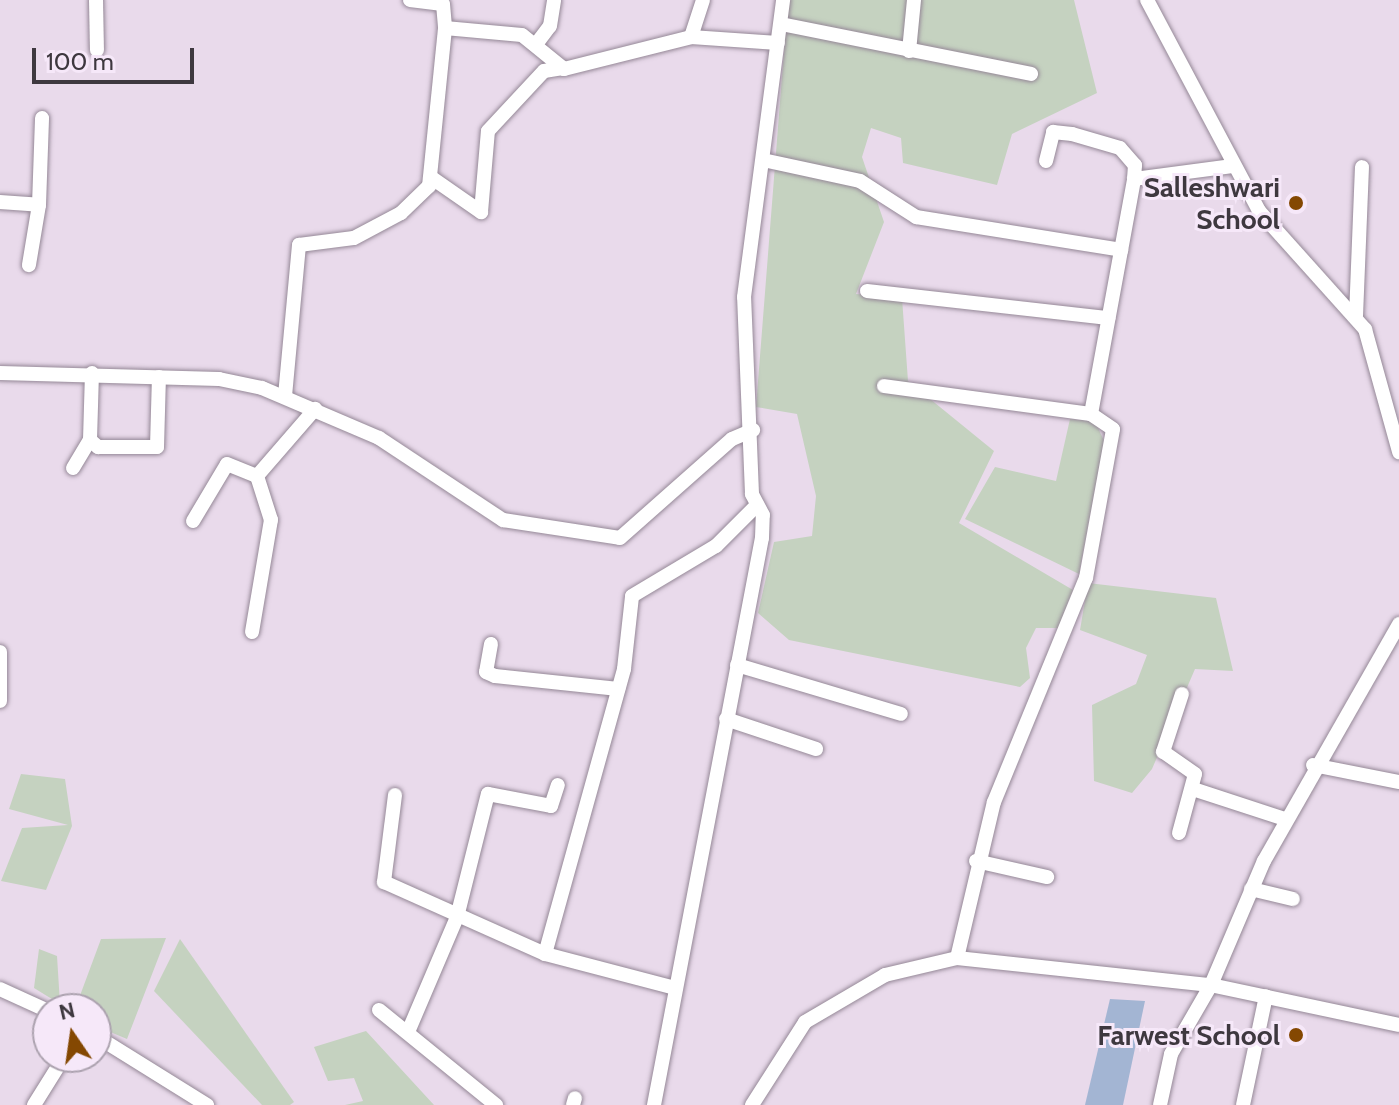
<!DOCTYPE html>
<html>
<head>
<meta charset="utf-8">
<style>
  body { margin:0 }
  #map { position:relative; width:1399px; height:1105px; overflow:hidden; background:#e9daeb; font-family:Cabin,sans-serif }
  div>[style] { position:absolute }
  .green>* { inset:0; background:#c5d2c0 }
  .water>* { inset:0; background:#a3b5d3 }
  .roads { filter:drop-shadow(0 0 2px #958897) drop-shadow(0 0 2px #958897) }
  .minor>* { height:14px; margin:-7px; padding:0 7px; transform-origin:7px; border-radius:7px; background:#fff }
  .dots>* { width:22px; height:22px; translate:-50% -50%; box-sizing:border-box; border:4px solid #f6e8f9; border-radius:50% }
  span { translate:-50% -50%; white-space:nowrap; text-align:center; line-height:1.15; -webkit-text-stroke:6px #f6e8f9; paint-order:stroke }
  .poi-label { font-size:28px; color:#3e383f; font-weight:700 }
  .right { translate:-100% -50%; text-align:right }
  .north { position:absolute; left:32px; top:993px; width:80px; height:80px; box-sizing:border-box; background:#f6e8f9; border:2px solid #aca2af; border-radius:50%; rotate:347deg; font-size:22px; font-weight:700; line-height:32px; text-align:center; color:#3e383f }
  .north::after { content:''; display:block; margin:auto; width:28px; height:36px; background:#844802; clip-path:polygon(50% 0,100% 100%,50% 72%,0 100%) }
  .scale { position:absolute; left:32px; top:48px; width:162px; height:36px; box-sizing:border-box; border:4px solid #3e383f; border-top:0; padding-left:10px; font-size:24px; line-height:28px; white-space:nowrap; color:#3e383f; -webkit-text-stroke:6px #f6e8f9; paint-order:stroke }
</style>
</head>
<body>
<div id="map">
  <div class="green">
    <div style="clip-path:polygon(788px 0,1074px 0,1097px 93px,1012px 134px,997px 185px,903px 163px,901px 138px,871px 128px,862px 157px,884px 222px,856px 294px,902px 298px,908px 381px,994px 451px,959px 523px,1073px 590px,1058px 628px,1036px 628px,1026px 648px,1030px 678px,1020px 687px,789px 640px,758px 613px,774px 542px,812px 536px,816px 496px,797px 414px,756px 407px)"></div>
    <div style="clip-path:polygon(1070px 419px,1095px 421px,1104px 441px,1079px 574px,965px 519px,995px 467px,1056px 481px)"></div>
    <div style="clip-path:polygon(1088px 583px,1216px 598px,1233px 671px,1195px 669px,1152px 769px,1132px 793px,1094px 781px,1092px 705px,1136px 684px,1147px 655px,1080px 630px)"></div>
    <div style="clip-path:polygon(21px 774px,65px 779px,72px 826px,46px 890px,1px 881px,22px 828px,68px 825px,9px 809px)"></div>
    <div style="clip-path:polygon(166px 938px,127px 1039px,96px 1026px,96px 1009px,75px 1009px,101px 939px)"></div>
    <div style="clip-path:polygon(180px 939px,294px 1102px,290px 1105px,262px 1105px,154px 991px)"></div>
    <div style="clip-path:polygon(39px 949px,57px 956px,60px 1004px,34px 988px)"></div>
    <div style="clip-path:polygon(366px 1031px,434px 1105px,345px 1105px,363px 1101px,354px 1078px,328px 1081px,314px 1047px)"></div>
  </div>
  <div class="water">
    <div style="clip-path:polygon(1110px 999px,1145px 1001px,1123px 1105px,1085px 1105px)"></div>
  </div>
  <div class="roads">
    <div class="minor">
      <div style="left:96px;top:0;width:50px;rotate:88.9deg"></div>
      <div style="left:410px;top:0;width:33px;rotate:7deg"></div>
      <div style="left:443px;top:4px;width:24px;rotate:85deg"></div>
      <div style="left:445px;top:28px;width:77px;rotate:5.2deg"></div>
      <div style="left:522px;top:35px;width:54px;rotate:39deg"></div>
      <div style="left:564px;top:69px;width:131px;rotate:-14.1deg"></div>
      <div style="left:691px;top:37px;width:87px;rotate:3.9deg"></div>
      <div style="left:1147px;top:0;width:239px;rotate:62deg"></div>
      <div style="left:1259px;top:211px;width:159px;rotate:48.1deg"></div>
      <div style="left:1365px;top:329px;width:128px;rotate:74.5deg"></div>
      <div style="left:781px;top:24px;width:255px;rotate:11.3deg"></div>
      <div style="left:691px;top:37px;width:39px;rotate:-72deg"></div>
      <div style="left:537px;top:43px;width:21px;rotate:-53deg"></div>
      <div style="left:550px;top:26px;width:26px;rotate:-81deg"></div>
      <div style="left:909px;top:51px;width:51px;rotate:-84.4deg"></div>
      <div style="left:763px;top:160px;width:99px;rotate:12.2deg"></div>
      <div style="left:860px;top:181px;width:67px;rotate:32.7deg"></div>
      <div style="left:916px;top:217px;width:208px;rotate:9.1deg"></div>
      <div style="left:1046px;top:161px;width:30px;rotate:-76deg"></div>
      <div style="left:1053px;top:132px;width:19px;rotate:6deg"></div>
      <div style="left:1072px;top:134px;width:50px;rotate:16.3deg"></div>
      <div style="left:1120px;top:148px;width:23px;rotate:49deg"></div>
      <div style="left:1135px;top:165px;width:14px;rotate:94deg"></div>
      <div style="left:432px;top:178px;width:60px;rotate:34.8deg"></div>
      <div style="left:481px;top:212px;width:81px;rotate:-85.1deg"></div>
      <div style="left:488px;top:131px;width:82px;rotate:-47deg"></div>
      <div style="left:544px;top:71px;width:19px;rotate:-9deg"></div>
      <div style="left:0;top:202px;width:39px;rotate:4deg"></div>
      <div style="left:39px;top:205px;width:61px;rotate:99.5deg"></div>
      <div style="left:39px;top:205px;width:87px;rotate:-88deg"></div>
      <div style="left:867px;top:291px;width:243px;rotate:6.4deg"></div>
      <div style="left:1356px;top:316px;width:149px;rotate:-87.7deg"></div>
      <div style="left:0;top:373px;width:219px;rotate:1.6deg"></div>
      <div style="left:219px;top:379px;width:44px;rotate:11.8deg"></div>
      <div style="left:262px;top:388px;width:127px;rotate:23.1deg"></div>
      <div style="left:379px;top:438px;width:149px;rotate:33.5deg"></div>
      <div style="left:503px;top:520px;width:118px;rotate:8.7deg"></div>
      <div style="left:620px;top:538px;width:149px;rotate:-41.5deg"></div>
      <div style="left:732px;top:439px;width:23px;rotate:-23deg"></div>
      <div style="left:884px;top:386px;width:209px;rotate:7.7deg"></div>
      <div style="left:285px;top:396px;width:152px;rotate:-84.7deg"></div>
      <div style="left:299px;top:245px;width:55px;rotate:-7.3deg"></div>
      <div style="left:354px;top:238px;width:53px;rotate:-28deg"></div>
      <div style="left:401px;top:213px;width:39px;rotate:-44deg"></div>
      <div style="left:429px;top:186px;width:159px;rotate:-84.2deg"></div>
      <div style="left:90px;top:440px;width:11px;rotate:41deg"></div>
      <div style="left:98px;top:447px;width:59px"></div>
      <div style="left:157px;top:447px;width:70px;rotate:-88.4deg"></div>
      <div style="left:73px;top:468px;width:33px;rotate:-59deg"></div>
      <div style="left:90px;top:440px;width:67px;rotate:-88.3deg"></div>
      <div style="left:193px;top:521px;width:66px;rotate:-59.2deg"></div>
      <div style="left:227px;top:464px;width:32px;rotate:22deg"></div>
      <div style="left:252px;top:632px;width:114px;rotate:-80.4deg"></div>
      <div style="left:271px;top:520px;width:46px;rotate:-107.7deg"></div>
      <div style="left:257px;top:476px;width:89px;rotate:-49.1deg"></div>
      <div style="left:491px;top:644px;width:28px;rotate:100deg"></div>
      <div style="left:486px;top:672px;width:10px;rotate:24deg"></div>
      <div style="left:495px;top:676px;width:124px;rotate:6deg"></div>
      <div style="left:0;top:652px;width:49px;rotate:90deg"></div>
      <div style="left:737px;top:665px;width:171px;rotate:16.6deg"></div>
      <div style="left:726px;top:719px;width:95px;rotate:18.4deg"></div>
      <div style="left:1313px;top:765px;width:88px;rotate:11.2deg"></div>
      <div style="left:1193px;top:789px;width:97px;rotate:18.1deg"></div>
      <div style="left:395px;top:795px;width:88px;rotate:97.2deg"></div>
      <div style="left:384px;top:882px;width:176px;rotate:24.1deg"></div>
      <div style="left:1179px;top:833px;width:61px;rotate:-74.8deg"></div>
      <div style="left:1195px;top:774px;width:39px;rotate:-145deg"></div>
      <div style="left:1163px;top:752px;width:61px;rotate:-71.9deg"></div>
      <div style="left:976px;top:861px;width:73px;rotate:12.7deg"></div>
      <div style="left:1251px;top:889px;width:43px;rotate:13.4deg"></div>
      <div style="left:957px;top:958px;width:160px;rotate:-76.7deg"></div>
      <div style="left:994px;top:802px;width:242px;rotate:-67.7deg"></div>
      <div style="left:1086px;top:578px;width:151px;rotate:-79.7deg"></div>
      <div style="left:1113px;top:429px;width:27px;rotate:-146deg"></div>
      <div style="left:1091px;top:414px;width:239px;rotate:-79.6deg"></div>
      <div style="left:1134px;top:179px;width:100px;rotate:-7.5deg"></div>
      <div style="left:675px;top:988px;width:134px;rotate:-165.3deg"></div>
      <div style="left:545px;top:954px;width:296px;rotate:-74.5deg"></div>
      <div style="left:624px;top:669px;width:73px;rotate:-83.7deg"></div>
      <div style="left:632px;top:596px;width:98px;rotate:-30.8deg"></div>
      <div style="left:716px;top:546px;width:58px;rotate:-45deg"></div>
      <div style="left:0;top:989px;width:53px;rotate:24.6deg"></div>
      <div style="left:379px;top:1010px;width:151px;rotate:39.1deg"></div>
      <div style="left:408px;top:1032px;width:125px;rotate:-66.9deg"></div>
      <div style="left:457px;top:917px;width:127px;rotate:-75.9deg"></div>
      <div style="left:488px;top:794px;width:64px;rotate:10.8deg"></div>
      <div style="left:551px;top:806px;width:22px;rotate:-72deg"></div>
      <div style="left:96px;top:1036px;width:131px;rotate:31.9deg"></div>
      <div style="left:34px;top:1105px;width:57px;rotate:-58deg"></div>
      <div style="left:573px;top:1105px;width:7px;rotate:-74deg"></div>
      <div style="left:654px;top:1105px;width:577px;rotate:-79.22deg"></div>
      <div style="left:762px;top:538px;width:23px;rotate:-88deg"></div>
      <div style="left:763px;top:515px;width:24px;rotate:-118deg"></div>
      <div style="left:752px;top:494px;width:197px;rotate:-92.3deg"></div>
      <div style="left:744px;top:297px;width:300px;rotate:-82.5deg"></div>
      <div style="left:752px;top:1105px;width:98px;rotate:-57.4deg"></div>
      <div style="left:805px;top:1022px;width:93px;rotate:-30.4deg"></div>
      <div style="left:885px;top:975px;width:74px;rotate:-13.3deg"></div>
      <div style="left:957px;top:958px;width:255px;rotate:6.1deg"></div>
      <div style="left:1211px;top:985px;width:192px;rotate:12deg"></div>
      <div style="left:1160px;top:1105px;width:52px;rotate:-77.8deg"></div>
      <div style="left:1171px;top:1054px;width:80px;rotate:-59.9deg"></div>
      <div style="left:1211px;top:985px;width:135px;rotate:-66.9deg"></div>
      <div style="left:1264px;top:861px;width:273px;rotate:-60.3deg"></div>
      <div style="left:1243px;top:1105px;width:111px;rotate:-78.1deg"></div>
    </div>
  </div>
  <div class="dots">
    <div style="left:1296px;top:203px;background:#844802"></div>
    <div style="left:1296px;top:1035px;background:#844802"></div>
  </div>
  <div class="poi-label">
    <span class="right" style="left:1280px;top:203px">Salleshwari<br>School</span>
    <span class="right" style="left:1280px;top:1035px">Farwest School</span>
  </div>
  <div class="north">N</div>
  <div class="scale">100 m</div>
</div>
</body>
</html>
